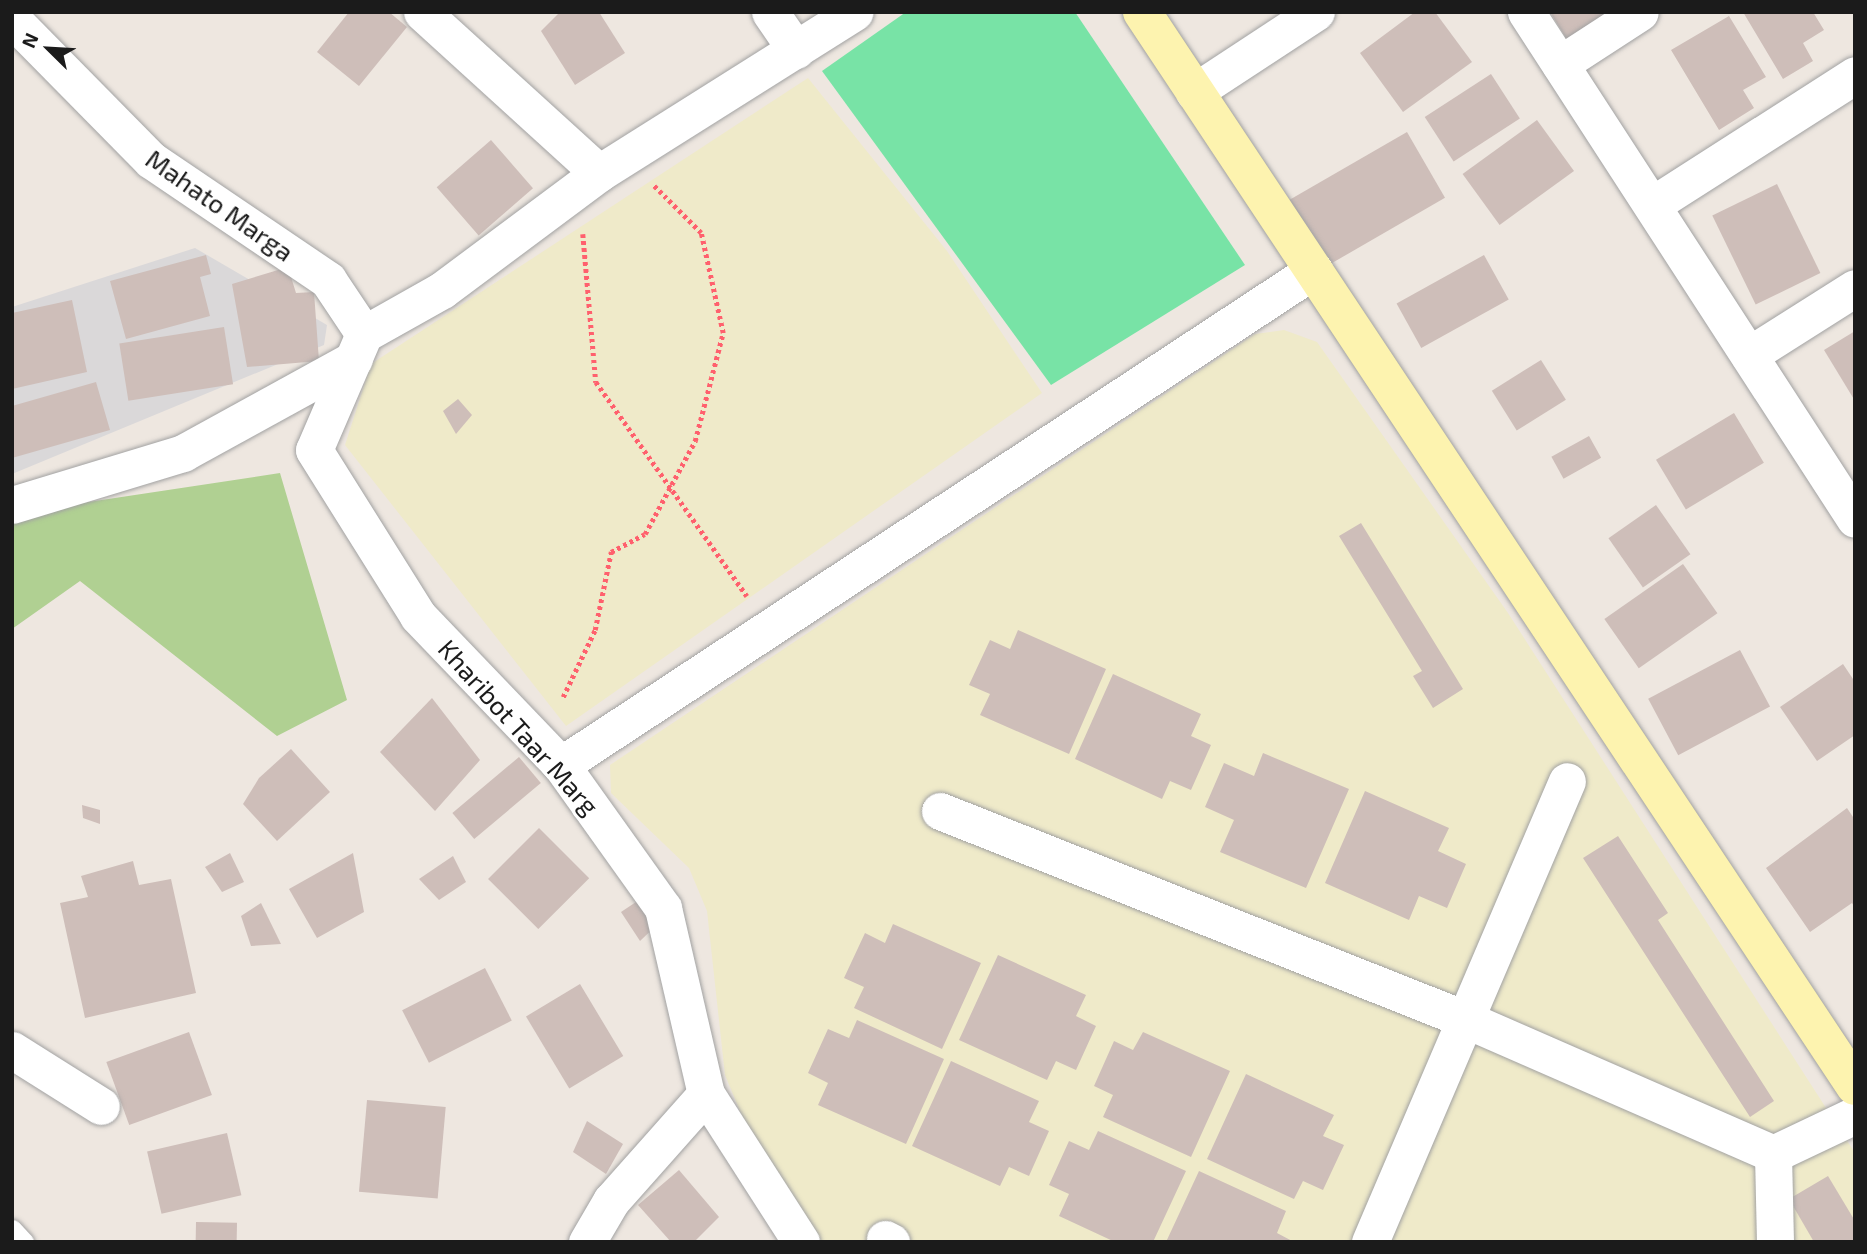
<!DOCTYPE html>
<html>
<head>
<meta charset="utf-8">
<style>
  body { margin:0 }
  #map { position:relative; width:1867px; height:1254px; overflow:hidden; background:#eee7e0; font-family:"Exo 2",sans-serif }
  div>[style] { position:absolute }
  .residential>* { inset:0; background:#dad8d9 }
  .farmland>* { inset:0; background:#efeac9 }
  .forest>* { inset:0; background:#b0d092 }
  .pitch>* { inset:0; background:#78e3a6 }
  .building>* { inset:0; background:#cebeb9; transform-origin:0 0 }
  .path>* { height:4.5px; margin-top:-2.25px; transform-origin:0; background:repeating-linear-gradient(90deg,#ff606d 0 3.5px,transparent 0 7px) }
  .roads { filter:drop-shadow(0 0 2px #a2a2a2) drop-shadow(0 0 2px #a2a2a2) }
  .lane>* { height:19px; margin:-9.5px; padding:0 9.5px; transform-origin:9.5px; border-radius:9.5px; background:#fff }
  .street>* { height:37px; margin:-18.5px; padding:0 18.5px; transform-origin:18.5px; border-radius:18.5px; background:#fff }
  .secondary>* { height:38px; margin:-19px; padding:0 19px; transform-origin:19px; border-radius:19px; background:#fdf3af }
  span { translate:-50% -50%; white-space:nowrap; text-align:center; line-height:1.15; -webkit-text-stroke:6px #fff; paint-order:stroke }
  .street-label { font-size:26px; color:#1b1b1b }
  .frame { position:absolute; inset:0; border:14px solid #1b1b1b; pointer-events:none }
  .north { position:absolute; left:14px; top:14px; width:70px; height:70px; -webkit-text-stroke:5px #fff; paint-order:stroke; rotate:294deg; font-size:19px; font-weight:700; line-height:28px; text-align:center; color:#1b1b1b }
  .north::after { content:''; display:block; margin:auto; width:24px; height:32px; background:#1b1b1b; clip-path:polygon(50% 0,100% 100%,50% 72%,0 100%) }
</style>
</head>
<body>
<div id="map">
  <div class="residential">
    <div style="clip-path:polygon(195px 248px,327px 325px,324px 345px,12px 474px,12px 307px)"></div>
  </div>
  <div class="farmland">
    <div style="clip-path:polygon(808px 78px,947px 251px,1042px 393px,566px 726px,345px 445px,371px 364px)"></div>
    <div style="clip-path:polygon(1284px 330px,1317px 342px,1508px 613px,1855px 1153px,1855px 1242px,821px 1242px,749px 1133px,725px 1075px,707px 911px,689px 868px,611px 793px,610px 765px,1255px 334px)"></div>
  </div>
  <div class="forest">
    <div style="clip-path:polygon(280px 473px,347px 700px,277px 736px,80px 581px,12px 629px,12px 519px,22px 512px)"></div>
  </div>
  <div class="pitch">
    <div style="clip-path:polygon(906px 12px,1075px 12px,1245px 265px,1051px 385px,822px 71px)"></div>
  </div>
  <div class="building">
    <div style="clip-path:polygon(349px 12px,389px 12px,407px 27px,359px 86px,317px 52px)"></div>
    <div style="clip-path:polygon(560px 12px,599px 12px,625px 53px,575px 85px,541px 31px)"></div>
    <div style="clip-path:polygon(1415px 12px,1435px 12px,1472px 62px,1403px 112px,1360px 53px)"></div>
    <div style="clip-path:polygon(1550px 12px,1630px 12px,1572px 48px)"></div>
    <div style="clip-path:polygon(1743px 12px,1813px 12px,1824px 30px,1803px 43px,1813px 61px,1783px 79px)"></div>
    <div style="clip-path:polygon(1729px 16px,1766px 77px,1743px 90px,1754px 108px,1719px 130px,1671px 50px)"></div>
    <div style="left:1491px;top:74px;width:53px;height:79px;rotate:57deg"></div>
    <div style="left:1537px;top:120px;width:63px;height:92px;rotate:54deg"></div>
    <div style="left:1407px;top:132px;width:76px;height:137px;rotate:60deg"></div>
    <div style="left:491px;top:140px;width:64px;height:72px;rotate:49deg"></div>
    <div style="left:1777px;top:184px;width:99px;height:72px;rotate:64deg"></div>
    <div style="clip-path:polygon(206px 255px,211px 274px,200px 277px,210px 316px,126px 339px,110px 281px)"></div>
    <div style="left:1484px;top:255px;width:51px;height:100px;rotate:61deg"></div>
    <div style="clip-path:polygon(288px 267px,296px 293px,314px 292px,319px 361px,247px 367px,232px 284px)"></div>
    <div style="clip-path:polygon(72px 300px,87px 372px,12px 389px,12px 313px)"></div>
    <div style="left:224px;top:327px;width:58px;height:106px;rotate:81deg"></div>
    <div style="clip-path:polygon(1855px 331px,1855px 401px,1824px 350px)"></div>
    <div style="left:1541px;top:360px;width:47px;height:58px;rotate:58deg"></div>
    <div style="clip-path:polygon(96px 382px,110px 430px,12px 458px,12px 406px)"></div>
    <div style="clip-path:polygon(458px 399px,472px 415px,456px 434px,443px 411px)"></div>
    <div style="left:1734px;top:413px;width:58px;height:91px;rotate:59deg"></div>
    <div style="left:1589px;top:436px;width:25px;height:43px;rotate:61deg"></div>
    <div style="left:1656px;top:505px;width:60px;height:58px;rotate:55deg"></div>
    <div style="clip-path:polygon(1361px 523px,1463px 689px,1433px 708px,1413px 676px,1422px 671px,1339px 536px)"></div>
    <div style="left:1683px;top:564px;width:60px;height:96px;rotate:55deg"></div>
    <div style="clip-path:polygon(1018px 630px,1106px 669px,1069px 754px,980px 715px,990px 694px,969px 685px,990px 640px,1010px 649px)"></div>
    <div style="left:1740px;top:650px;width:64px;height:104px;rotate:62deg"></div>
    <div style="clip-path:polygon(1843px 664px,1855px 682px,1855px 735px,1817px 761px,1780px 707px)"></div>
    <div style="clip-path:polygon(1113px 674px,1201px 714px,1191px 736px,1211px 745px,1191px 790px,1170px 781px,1162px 799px,1075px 759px)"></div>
    <div style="clip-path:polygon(432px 698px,480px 760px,435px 811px,380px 752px)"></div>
    <div style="clip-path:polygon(291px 749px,330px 792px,277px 841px,243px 804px,259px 778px)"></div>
    <div style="clip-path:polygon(1263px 753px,1349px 789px,1306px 888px,1220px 852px,1234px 820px,1205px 807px,1224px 763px,1254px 776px)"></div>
    <div style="left:519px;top:757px;width:34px;height:87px;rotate:50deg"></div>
    <div style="clip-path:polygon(1365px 791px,1449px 828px,1438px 851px,1466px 864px,1447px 908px,1419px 896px,1409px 920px,1325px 883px)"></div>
    <div style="clip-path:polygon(82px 805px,100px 810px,100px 824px,83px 818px)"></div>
    <div style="clip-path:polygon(1847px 808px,1855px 820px,1855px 908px,1852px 903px,1810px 932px,1766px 868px)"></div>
    <div style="left:539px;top:828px;width:71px;height:72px;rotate:45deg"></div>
    <div style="clip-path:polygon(1618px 836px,1668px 913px,1658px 920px,1774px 1101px,1750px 1117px,1583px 858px)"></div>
    <div style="clip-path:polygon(230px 853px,244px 882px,222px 892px,205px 867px)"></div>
    <div style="clip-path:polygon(353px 853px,364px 912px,317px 938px,289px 889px)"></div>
    <div style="clip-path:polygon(453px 856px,466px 882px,439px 900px,419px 879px)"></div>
    <div style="clip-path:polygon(133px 861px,139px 885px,171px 879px,196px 993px,85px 1018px,60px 903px,88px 897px,81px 876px)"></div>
    <div style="clip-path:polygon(642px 898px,659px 923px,640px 941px,621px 912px)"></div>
    <div style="clip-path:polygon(261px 903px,281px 944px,251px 946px,241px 916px)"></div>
    <div style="clip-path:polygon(893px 924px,981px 963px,942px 1049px,854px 1008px,864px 987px,844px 978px,865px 933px,885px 943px)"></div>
    <div style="clip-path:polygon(998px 955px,1086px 995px,1076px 1016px,1096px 1026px,1076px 1070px,1056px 1061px,1047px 1080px,959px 1040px)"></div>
    <div style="left:485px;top:968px;width:59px;height:93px;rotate:63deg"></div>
    <div style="left:580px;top:984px;width:84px;height:63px;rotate:59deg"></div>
    <div style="clip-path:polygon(857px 1020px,944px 1059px,906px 1144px,818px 1105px,828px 1083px,808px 1073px,828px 1029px,849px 1038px)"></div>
    <div style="left:189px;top:1032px;width:67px;height:88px;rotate:70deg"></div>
    <div style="clip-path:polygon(1143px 1032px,1230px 1071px,1191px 1157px,1103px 1117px,1113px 1095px,1094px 1086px,1114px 1041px,1133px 1050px)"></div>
    <div style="clip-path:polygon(951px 1061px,1039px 1101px,1029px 1122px,1049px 1131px,1029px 1176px,1009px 1167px,1000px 1186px,912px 1146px)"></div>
    <div style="clip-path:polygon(1246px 1074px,1334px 1115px,1323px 1136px,1344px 1145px,1323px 1190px,1303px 1181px,1294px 1199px,1207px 1159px)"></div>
    <div style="left:367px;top:1100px;width:79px;height:92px;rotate:5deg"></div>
    <div style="clip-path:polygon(587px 1121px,623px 1144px,606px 1174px,573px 1152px)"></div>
    <div style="clip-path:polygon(1098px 1131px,1186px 1171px,1153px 1242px,1115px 1242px,1059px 1216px,1069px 1194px,1049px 1185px,1069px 1141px,1089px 1150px)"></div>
    <div style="left:227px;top:1133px;width:64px;height:82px;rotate:77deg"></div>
    <div style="clip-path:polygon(679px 1170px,719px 1217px,694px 1242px,671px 1242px,638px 1205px)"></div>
    <div style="clip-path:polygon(1199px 1171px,1286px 1211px,1277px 1233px,1294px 1242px,1166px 1242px)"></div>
    <div style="clip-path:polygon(1828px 1176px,1855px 1221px,1855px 1242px,1814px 1242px,1789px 1199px)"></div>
    <div style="left:196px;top:1222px;width:41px;height:20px;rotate:1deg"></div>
  </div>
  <div class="path">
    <div style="left:583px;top:234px;width:149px;rotate:85deg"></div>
    <div style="left:596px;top:382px;width:262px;rotate:54.8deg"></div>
    <div style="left:563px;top:697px;width:74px;rotate:-64.5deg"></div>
    <div style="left:595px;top:630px;width:80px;rotate:-78.4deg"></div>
    <div style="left:611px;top:552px;width:38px;rotate:-28deg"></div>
    <div style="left:645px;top:534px;width:106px;rotate:-61.7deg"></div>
    <div style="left:695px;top:441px;width:112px;rotate:-75.5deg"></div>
    <div style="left:723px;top:333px;width:102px;rotate:-102.4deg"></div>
    <div style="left:701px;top:233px;width:69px;rotate:-135deg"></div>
  </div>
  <div class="roads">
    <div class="lane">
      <div style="left:12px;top:1229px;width:18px;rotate:47deg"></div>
    </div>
    <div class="street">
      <div style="left:422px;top:12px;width:239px;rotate:42.3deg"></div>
      <div style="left:770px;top:12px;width:46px;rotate:55.6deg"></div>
      <div style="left:1526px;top:12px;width:604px;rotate:57.02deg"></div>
      <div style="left:12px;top:19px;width:198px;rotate:45.4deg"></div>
      <div style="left:151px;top:160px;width:214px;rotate:34.1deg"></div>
      <div style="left:328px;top:280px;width:65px;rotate:56.3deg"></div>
      <div style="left:1560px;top:64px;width:95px;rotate:-33deg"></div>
      <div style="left:1194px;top:92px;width:146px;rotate:-33.3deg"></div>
      <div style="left:1652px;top:205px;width:241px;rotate:-32.6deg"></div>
      <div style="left:364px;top:334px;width:126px;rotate:113.3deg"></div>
      <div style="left:314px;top:450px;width:196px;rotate:57.9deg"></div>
      <div style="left:418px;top:616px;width:207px;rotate:46.2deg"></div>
      <div style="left:561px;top:765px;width:176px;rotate:54.5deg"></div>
      <div style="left:663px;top:908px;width:191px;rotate:77deg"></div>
      <div style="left:706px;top:1094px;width:176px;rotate:57.3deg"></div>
      <div style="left:364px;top:334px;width:90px;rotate:-29.4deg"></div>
      <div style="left:442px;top:290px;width:196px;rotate:-36.7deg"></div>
      <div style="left:599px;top:173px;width:302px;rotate:-32.2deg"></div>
      <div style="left:1749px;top:355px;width:125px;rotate:-32.3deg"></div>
      <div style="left:12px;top:505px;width:179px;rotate:-16.9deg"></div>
      <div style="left:183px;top:453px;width:195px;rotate:-28.8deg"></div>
      <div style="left:561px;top:765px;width:901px;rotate:-33.32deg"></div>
      <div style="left:940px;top:811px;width:567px;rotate:21.63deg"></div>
      <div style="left:1467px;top:1020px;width:334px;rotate:23.6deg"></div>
      <div style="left:1773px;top:1154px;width:91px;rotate:-25.4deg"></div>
      <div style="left:12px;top:1050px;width:105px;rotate:32.2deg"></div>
      <div style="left:1773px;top:1154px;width:88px;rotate:88.7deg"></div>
      <div style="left:885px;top:1239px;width:7px;rotate:27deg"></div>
      <div style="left:587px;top:1242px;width:48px;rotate:-59.7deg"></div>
      <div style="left:611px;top:1201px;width:143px;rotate:-48.4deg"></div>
      <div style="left:1370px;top:1242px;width:501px;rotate:-66.86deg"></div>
    </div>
    <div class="secondary">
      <div style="left:1142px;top:12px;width:1289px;rotate:56.42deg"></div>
    </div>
  </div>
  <div class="street-label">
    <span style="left:220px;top:205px;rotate:35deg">Mahato Marga</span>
    <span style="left:519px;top:727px;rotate:48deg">Kharibot Taar Marg</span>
  </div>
  <div class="frame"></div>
  <div class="north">N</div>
</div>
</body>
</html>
